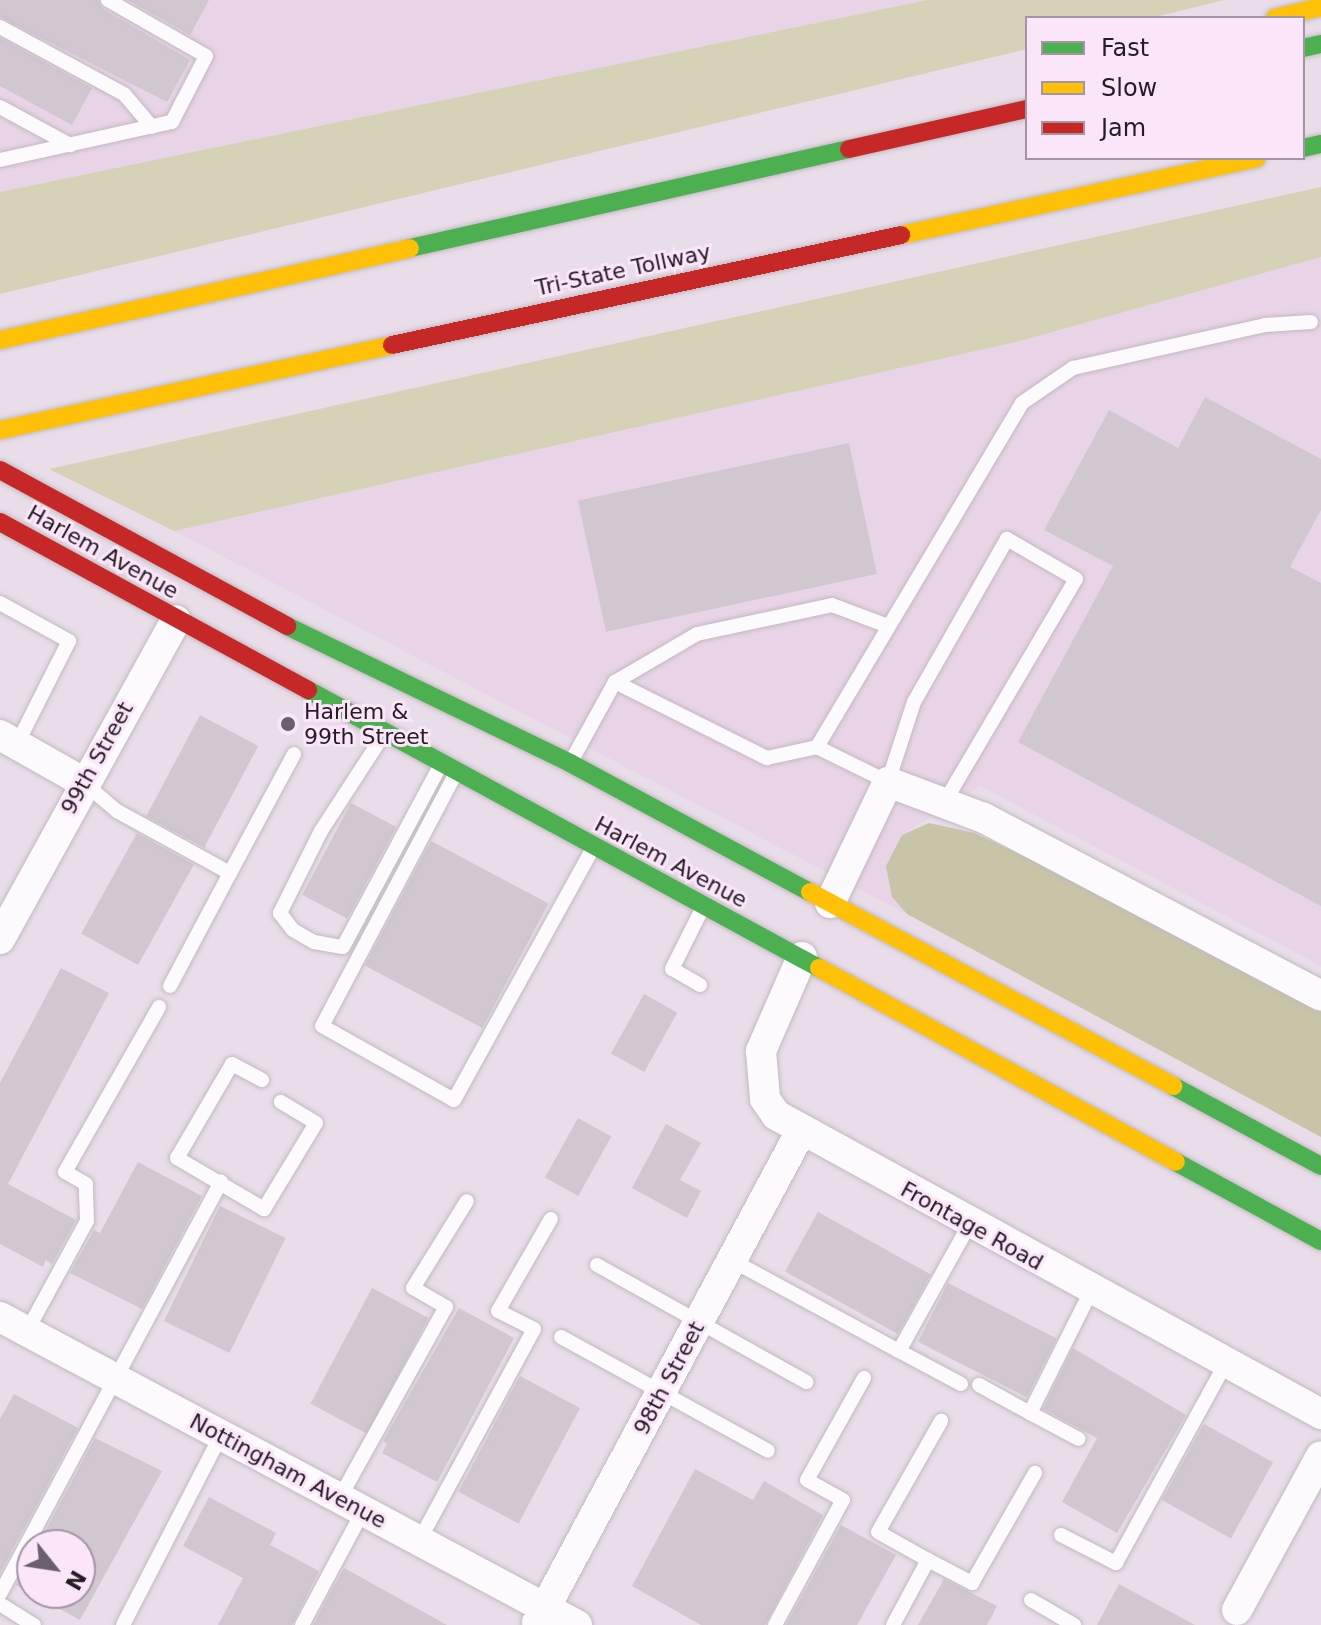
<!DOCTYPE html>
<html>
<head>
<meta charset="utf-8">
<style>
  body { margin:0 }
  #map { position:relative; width:1321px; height:1625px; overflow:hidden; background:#e8dde8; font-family:"DejaVu Sans",sans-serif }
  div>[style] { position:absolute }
  .built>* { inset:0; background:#e9d4e7 }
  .green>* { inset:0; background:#d6d2b7 }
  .forest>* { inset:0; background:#c8c4a7 }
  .building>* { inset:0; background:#d0c7d0; transform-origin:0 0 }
  .roads { filter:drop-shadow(0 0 2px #c2b9c1) drop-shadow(0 0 2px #c2b9c1) }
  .lane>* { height:14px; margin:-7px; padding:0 7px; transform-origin:7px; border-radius:7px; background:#fcfafc }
  .street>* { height:30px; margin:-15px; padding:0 15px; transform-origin:15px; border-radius:15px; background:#fcfafc }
  .fast>* { height:18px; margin:-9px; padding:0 9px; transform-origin:9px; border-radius:9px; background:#4caf50 }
  .slow>* { height:18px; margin:-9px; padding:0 9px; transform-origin:9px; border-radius:9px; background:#ffc107 }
  .jam>* { height:18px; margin:-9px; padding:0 9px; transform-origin:9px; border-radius:9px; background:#c62828 }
  .dots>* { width:22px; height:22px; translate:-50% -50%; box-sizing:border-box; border:4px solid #fbe5f9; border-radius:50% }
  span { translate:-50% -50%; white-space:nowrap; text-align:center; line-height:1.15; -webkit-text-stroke:6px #fbe5f9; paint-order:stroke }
  .street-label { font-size:22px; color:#251d24 }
  .poi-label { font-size:22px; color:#251d24 }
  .left { translate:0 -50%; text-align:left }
  .legend { position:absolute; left:1025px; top:16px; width:280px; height:144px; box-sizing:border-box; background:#fbe5f9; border:2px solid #a595a4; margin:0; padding:10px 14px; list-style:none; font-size:24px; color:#251d24 }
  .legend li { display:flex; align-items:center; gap:16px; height:40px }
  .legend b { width:40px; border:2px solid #a595a4 }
  .north { position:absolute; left:16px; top:1529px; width:80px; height:80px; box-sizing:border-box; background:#fbe5f9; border:2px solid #a595a4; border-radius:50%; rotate:120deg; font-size:22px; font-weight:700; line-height:32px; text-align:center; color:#251d24 }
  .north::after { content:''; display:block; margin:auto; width:28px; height:36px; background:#696069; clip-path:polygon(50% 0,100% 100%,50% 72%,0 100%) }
</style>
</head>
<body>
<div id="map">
  <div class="built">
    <div style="clip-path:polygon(0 0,927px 0,0 192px)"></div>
    <div style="clip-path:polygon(1321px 257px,1321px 966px,980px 786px,902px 835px,892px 897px,907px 914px,174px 531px,1020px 341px)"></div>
  </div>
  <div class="green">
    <div style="clip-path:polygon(927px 0,1224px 0,1151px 18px,1027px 18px,1027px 49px,0 294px,0 192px)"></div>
    <div style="clip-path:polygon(1321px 187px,1321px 257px,1020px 341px,174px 531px,49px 469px)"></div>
  </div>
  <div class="forest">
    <div style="clip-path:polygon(929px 823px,974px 833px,1129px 905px,1321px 1009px,1321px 1137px,907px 914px,892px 897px,886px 866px,902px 835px)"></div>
  </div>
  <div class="building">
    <div style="clip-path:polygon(0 0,98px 0,103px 9px,190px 60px,167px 102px,0 17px)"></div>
    <div style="clip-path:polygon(128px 0,209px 0,190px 35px)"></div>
    <div style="clip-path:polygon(0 38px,92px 88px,72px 125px,0 86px)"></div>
    <div style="clip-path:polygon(1205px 397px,1321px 459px,1321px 510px,1290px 567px,1321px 583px,1321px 906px,1018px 742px,1113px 566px,1044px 530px,1109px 410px,1178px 448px)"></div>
    <div style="left:849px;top:443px;width:134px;height:277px;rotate:78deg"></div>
    <div style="left:200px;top:715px;width:66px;height:115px;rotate:28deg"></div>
    <div style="left:351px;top:803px;width:51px;height:104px;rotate:28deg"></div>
    <div style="left:137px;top:833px;width:65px;height:115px;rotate:29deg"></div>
    <div style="left:431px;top:841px;width:133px;height:141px;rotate:28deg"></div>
    <div style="clip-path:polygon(61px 968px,109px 993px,8px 1184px,76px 1220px,52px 1264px,46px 1260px,43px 1267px,0 1244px,0 1083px)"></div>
    <div style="left:644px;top:994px;width:38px;height:68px;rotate:29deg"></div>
    <div style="left:578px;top:1118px;width:38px;height:68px;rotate:29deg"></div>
    <div style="clip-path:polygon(666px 1124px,701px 1143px,680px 1180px,701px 1191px,687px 1218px,632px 1188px)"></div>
    <div style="clip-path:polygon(138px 1162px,202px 1196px,142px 1309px,70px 1273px,94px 1230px,100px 1233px)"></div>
    <div style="left:220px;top:1206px;width:73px;height:128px;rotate:26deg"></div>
    <div style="left:818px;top:1212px;width:129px;height:68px;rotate:29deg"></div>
    <div style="left:948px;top:1283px;width:122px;height:66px;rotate:27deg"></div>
    <div style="left:372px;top:1288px;width:64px;height:131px;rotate:28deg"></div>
    <div style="clip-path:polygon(459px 1308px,514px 1338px,437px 1482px,382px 1453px,387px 1444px,383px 1441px)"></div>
    <div style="clip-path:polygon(1073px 1348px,1186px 1415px,1117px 1533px,1062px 1502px,1097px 1438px,1043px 1409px)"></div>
    <div style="left:520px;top:1376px;width:68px;height:131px;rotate:28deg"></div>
    <div style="clip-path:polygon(14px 1394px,78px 1428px,0 1573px,0 1419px)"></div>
    <div style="left:1204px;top:1424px;width:79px;height:87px;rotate:29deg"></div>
    <div style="clip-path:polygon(95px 1438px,162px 1471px,80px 1620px,16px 1585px,32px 1556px,32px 1593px,80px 1593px,80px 1545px,38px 1545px)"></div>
    <div style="clip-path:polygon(695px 1469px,753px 1500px,764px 1481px,823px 1515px,765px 1625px,701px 1625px,632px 1586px)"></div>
    <div style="clip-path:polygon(209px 1497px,276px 1533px,270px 1545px,319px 1571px,292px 1625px,218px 1625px,243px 1578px,183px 1546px)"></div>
    <div style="clip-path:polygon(841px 1525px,896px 1555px,857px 1625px,786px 1625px)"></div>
    <div style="clip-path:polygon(344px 1568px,447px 1625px,313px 1625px)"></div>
    <div style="clip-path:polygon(944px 1579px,997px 1606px,987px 1625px,918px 1625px)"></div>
    <div style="clip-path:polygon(1119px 1584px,1195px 1625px,1097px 1625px)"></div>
  </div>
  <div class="roads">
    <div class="lane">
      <div style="left:0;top:27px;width:141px;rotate:28.4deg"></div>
      <div style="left:124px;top:94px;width:43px;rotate:49.7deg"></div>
      <div style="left:0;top:107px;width:80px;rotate:28.5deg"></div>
      <div style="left:0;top:160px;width:176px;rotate:-12.5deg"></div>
      <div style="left:172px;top:122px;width:74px;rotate:-62.7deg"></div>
      <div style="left:206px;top:56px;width:113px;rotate:-150.3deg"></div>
      <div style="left:0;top:603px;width:79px;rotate:28.8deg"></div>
      <div style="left:69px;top:641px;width:113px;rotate:116.8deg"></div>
      <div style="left:615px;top:682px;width:170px;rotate:26.6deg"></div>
      <div style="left:767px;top:758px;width:51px;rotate:-12.4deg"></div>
      <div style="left:384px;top:734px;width:116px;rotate:123deg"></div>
      <div style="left:321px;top:831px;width:92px;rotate:116.6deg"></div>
      <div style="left:280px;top:913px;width:21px;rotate:53deg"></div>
      <div style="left:293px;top:930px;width:24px;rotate:30deg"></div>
      <div style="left:314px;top:942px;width:29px;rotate:10deg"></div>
      <div style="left:343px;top:947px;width:205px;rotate:-61.8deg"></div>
      <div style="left:573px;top:758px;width:87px;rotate:-61.1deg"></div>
      <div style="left:615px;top:682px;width:95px;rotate:-30.3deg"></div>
      <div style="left:697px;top:634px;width:138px;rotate:-12.1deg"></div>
      <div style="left:832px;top:605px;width:60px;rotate:20.6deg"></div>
      <div style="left:456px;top:773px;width:286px;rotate:117.9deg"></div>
      <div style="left:322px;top:1026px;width:151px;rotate:29.3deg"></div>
      <div style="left:454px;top:1100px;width:286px;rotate:-61.1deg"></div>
      <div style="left:83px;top:782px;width:45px;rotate:40.5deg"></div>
      <div style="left:117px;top:811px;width:129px;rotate:28.8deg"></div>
      <div style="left:230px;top:873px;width:135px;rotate:-61.7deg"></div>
      <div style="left:944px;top:803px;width:260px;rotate:-59.5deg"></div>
      <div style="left:1076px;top:579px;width:80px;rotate:-149.9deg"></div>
      <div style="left:1007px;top:539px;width:188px;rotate:119.7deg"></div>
      <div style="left:914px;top:702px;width:84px;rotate:108deg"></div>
      <div style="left:888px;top:782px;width:79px;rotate:-153.8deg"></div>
      <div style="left:817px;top:747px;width:400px;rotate:-59.2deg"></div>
      <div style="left:1022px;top:403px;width:62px;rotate:-34.5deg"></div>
      <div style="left:1073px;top:368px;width:197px;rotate:-12.6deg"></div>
      <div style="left:1265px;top:325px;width:46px;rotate:-3.7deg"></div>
      <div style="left:700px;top:985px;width:32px;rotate:-150deg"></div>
      <div style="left:672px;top:969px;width:67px;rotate:-63.4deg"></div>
      <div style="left:170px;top:986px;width:128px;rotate:-62deg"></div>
      <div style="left:262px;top:1080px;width:34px;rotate:-152deg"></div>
      <div style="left:232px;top:1064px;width:109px;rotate:120.3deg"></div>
      <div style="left:177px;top:1158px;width:101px;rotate:30.4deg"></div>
      <div style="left:264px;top:1209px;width:100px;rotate:-58.8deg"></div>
      <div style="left:316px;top:1123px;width:41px;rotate:-149deg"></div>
      <div style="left:733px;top:1261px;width:189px;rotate:28.5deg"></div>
      <div style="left:597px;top:1265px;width:240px;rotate:29.2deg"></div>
      <div style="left:27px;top:1331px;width:125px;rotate:-61.4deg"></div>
      <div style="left:87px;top:1221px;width:37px;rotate:-92deg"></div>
      <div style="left:86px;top:1184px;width:24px;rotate:-150deg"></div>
      <div style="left:65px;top:1172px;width:190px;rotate:-60.3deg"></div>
      <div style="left:561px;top:1337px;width:236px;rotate:28.8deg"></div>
      <div style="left:961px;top:1384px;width:70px;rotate:-152deg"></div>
      <div style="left:899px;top:1351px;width:144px;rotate:-60.9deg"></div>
      <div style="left:979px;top:1385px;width:58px;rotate:28.8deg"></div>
      <div style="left:1030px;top:1413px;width:136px;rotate:-63.4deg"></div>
      <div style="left:1030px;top:1413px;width:55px;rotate:28deg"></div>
      <div style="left:339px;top:1499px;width:220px;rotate:-60.9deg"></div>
      <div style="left:446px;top:1307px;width:38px;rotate:-150deg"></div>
      <div style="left:413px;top:1288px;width:102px;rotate:-58.2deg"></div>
      <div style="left:1061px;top:1535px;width:62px;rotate:27deg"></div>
      <div style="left:1116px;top:1563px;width:228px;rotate:-61.2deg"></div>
      <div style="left:419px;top:1541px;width:241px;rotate:-61.5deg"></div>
      <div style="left:534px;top:1329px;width:40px;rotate:-153.4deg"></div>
      <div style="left:498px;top:1311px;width:106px;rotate:-60.1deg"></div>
      <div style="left:928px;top:1560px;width:50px;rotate:27.6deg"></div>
      <div style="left:972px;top:1583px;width:127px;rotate:-60.2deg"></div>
      <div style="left:0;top:1594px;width:468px;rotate:-61.8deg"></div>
      <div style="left:1031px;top:1600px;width:50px;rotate:30.2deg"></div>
      <div style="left:0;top:1604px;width:40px;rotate:32deg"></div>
      <div style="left:123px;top:1625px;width:214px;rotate:-62.7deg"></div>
      <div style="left:302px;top:1625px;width:129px;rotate:-61.8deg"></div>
      <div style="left:775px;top:1625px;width:142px;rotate:-61.5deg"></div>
      <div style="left:843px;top:1500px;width:41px;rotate:-150.9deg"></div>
      <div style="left:807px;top:1480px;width:117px;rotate:-60.8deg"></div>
      <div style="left:893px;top:1625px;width:74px;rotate:-61.7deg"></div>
      <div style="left:928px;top:1560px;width:57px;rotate:-150.8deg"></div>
      <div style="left:878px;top:1532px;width:128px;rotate:-60.4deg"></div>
    </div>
    <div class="street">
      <div style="left:0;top:735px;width:95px;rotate:29.5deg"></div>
      <div style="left:830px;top:903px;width:134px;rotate:-64.4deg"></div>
      <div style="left:888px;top:782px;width:103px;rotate:20.6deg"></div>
      <div style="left:984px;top:818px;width:381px;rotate:27.8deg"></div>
      <div style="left:0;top:939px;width:364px;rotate:-61.1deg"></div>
      <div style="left:802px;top:957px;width:103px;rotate:113.6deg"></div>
      <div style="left:761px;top:1051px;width:48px;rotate:85.2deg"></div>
      <div style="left:765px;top:1099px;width:19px;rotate:55deg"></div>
      <div style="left:776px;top:1115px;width:622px;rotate:28.75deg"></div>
      <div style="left:0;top:1317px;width:654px;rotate:28.09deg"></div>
      <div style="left:1237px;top:1610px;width:175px;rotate:-61.4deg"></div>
      <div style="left:537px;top:1623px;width:558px;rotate:-61.78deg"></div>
    </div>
    <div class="fast">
      <div style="left:1303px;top:48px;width:18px;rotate:-13deg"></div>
      <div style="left:1303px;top:148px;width:18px;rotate:-13deg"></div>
      <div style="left:410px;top:248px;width:450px;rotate:-12.7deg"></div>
      <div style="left:287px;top:626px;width:314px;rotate:25.8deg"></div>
      <div style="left:570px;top:763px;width:272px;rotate:28.3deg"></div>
      <div style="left:308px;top:690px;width:582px;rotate:28.55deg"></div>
      <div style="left:1173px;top:1086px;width:168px;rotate:28.4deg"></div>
      <div style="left:1176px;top:1162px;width:165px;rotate:28.6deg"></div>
    </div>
    <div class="slow">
      <div style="left:1275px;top:18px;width:47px;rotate:-13.4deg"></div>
      <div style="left:901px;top:235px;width:364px;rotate:-12.2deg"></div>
      <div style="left:0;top:340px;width:420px;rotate:-12.6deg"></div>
      <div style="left:0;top:430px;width:401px;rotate:-12.2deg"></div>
      <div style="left:810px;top:892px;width:412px;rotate:28.1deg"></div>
      <div style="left:819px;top:968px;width:406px;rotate:28.5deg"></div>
    </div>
    <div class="jam">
      <div style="left:849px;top:149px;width:182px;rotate:-12.7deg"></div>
      <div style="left:392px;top:345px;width:521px;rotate:-12.19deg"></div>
      <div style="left:0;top:470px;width:327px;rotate:28.5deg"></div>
      <div style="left:0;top:522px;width:351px;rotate:28.6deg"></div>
    </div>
  </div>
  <div class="dots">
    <div style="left:288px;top:724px;background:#696069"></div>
  </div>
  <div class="street-label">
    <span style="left:623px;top:270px;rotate:-12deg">Tri-State Tollway</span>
    <span style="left:103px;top:552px;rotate:29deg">Harlem Avenue</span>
    <span style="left:97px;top:758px;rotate:-61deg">99th Street</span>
    <span style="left:671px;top:862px;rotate:28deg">Harlem Avenue</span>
    <span style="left:972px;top:1226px;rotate:29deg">Frontage Road</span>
    <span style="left:669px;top:1378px;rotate:-62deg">98th Street</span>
    <span style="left:288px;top:1471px;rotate:28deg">Nottingham Avenue</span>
  </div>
  <div class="poi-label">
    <span class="left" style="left:304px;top:724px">Harlem &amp;<br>99th Street</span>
  </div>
  <ul class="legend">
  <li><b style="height:10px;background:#4caf50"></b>Fast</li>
  <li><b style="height:10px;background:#ffc107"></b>Slow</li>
  <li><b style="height:10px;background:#c62828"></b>Jam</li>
  </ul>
  <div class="north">N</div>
</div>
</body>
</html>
